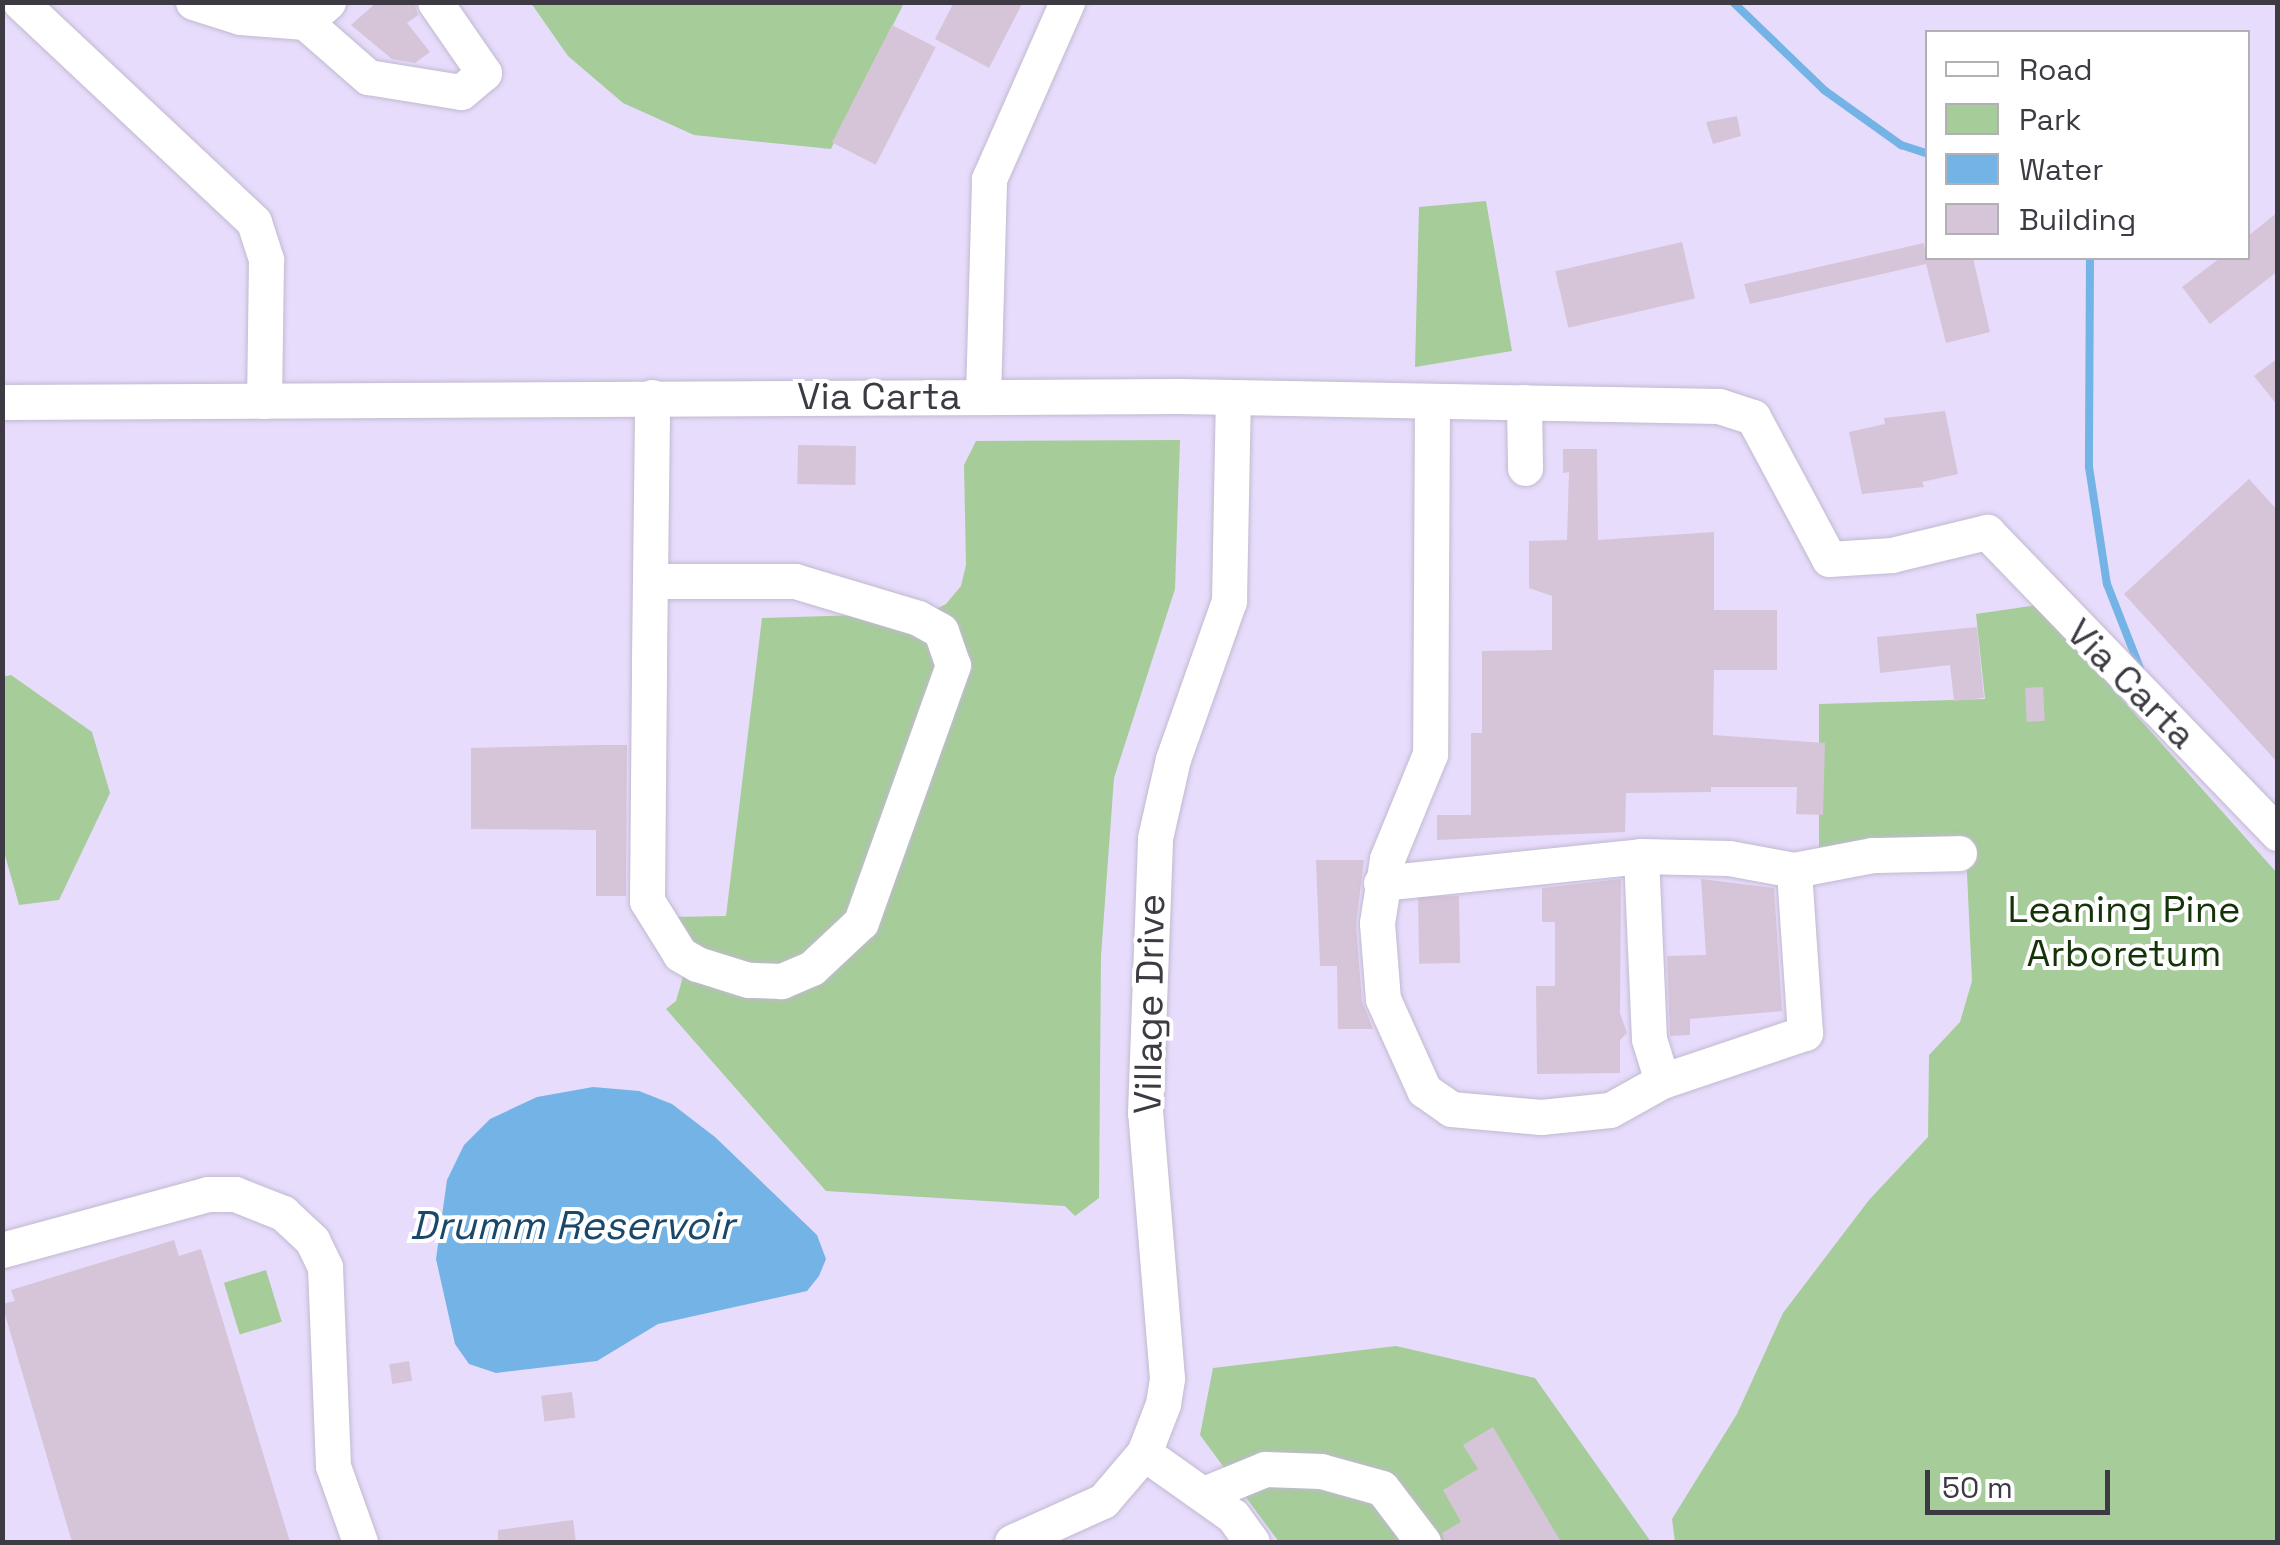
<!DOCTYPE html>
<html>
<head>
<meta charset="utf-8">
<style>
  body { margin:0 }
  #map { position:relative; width:2280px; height:1545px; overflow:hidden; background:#efe7fe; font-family:"Space Grotesk",sans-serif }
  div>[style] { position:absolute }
  .built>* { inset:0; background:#e7dcfb }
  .green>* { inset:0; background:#a6cc9a; transform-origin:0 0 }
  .water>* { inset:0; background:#74b3e5 }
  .stream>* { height:8px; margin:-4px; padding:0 4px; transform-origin:4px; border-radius:4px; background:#74b3e5 }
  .building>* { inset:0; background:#d6c5d9; transform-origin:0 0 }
  .roads { filter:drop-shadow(0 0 2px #c1b9d0) drop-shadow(0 0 2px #c1b9d0) }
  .minor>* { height:35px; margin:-17.5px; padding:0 17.5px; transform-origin:17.5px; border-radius:17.5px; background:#fff }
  span { translate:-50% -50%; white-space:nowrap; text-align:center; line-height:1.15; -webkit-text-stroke:8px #fff; paint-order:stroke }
  .street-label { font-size:38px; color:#3d3a43 }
  .park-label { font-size:38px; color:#153309 }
  .water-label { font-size:40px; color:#19486a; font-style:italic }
  .frame { position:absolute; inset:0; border:5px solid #3d3a43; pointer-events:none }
  .legend { position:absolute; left:1925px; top:30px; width:325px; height:230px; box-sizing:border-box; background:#fff; border:2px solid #b1b0b4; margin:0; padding:12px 18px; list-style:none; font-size:30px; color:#3d3a43 }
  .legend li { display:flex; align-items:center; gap:20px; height:50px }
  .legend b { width:50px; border:2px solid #b1b0b4 }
  .scale { position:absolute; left:1925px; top:1470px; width:185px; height:45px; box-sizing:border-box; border:5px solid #3d3a43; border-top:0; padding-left:12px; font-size:30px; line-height:35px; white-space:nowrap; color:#3d3a43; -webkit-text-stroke:8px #fff; paint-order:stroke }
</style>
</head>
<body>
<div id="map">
  <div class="built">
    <div style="clip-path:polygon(evenodd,3px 3px,2277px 3px,2277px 1542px,3px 1542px,3px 3px,1928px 32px,2248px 32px,2248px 258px,1928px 258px,1928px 32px)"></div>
  </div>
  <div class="green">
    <div style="clip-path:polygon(531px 3px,904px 3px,831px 149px,694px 135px,623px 103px,568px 56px)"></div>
    <div style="clip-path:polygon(1486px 201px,1512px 351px,1415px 367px,1419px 207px)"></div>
    <div style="clip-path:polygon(1180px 440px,1175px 589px,1114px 778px,1101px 956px,1099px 1198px,1075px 1216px,1065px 1206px,826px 1191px,666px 1009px,676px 1001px,684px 973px,672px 917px,726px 916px,762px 618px,929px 613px,946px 604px,961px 586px,966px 565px,964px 465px,976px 441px)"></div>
    <div style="clip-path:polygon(2038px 605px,2277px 873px,2277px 1542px,1675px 1542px,1672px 1519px,1737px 1414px,1783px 1313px,1869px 1200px,1928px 1137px,1929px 1055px,1960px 1022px,1972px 981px,1966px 852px,1819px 855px,1819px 704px,1985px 699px,1976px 614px)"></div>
    <div style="clip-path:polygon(11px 675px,92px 732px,110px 793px,59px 900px,19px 905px,3px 848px,2px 677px)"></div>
    <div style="left:266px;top:1270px;width:54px;height:44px;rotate:73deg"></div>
    <div style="clip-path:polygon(1396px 1346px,1535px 1378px,1651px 1542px,1279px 1542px,1200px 1435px,1213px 1368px)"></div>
  </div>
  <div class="water">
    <div style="clip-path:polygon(593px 1087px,639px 1091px,672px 1104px,715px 1137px,817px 1235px,826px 1259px,819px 1276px,807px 1291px,658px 1324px,597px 1361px,496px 1373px,469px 1364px,455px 1344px,436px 1259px,447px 1180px,464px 1145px,490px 1119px,537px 1097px)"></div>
  </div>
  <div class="stream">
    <div style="left:1733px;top:2px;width:127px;rotate:44deg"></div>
    <div style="left:1824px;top:90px;width:95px;rotate:35.5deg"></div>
    <div style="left:1901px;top:145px;width:28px;rotate:18deg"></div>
    <div style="left:2090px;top:258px;width:209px;rotate:90.3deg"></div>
    <div style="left:2089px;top:467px;width:118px;rotate:81.3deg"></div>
    <div style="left:2107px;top:584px;width:90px;rotate:68.6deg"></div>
  </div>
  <div class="building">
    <div style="clip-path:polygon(377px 2px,414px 2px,418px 15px,407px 23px,430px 52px,415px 63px,392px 59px,351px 25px)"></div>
    <div style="clip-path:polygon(954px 2px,1023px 2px,989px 68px,935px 39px)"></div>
    <div style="left:892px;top:25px;width:49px;height:132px;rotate:27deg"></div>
    <div style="clip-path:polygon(1737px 116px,1741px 136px,1713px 144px,1706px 122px)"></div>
    <div style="clip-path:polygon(2278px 212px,2278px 271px,2210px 324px,2182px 287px,2220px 258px,2248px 258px,2248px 236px)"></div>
    <div style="left:1682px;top:242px;width:58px;height:130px;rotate:77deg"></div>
    <div style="clip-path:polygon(1924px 243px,1926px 258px,1973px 258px,1990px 332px,1946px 343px,1926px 264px,1750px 304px,1744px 284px)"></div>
    <div style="clip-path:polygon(2278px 358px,2278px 406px,2254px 376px)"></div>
    <div style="clip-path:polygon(1945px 411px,1958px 474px,1922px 482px,1924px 487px,1862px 494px,1849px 432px,1885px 424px,1884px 418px)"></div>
    <div style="left:798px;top:445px;width:58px;height:39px;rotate:1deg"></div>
    <div style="clip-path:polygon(1563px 449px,1597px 449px,1598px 540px,1714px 532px,1714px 610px,1777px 610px,1777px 670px,1714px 670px,1713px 735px,1825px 743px,1823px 815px,1796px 814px,1797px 787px,1711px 787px,1711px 792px,1626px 793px,1625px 832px,1437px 840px,1437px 815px,1471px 815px,1471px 733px,1482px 733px,1482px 651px,1552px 650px,1552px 596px,1529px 588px,1529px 541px,1567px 540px,1569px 472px,1563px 473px)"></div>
    <div style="clip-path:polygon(2249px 479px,2278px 511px,2278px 763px,2124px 594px)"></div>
    <div style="clip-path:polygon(1977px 627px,1984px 698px,1954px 701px,1950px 665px,1880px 673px,1877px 637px)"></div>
    <div style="left:2043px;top:687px;width:34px;height:18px;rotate:87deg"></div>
    <div style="clip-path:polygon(596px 745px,627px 745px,626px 896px,596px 896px,596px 830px,471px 829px,471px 748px)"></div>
    <div style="clip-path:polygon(1316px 860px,1364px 860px,1356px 924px,1362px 1001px,1373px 1029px,1338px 1029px,1337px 966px,1320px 966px)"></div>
    <div style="clip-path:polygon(1621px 879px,1620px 1013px,1627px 1033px,1620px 1040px,1620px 1073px,1537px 1074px,1536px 986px,1555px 986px,1555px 922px,1542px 922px,1542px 888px)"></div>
    <div style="clip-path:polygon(1701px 879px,1774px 888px,1782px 1011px,1690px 1019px,1690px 1035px,1670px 1036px,1667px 956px,1706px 955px)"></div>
    <div style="left:1459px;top:896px;width:67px;height:41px;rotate:89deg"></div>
    <div style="clip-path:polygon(174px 1240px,179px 1256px,201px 1249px,290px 1542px,72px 1542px,2px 1304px,15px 1301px,11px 1290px)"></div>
    <div style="left:409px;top:1361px;width:20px;height:20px;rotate:81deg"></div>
    <div style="left:572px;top:1392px;width:26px;height:31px;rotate:83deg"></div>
    <div style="clip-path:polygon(1493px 1427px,1561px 1542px,1444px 1542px,1442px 1533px,1461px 1522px,1443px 1490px,1478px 1469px,1463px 1445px)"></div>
    <div style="clip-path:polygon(573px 1520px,576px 1542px,498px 1542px,498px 1530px)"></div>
  </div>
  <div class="roads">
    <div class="minor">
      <div style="left:20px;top:2px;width:321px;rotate:43.2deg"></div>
      <div style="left:254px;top:222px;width:40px;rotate:72deg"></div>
      <div style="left:266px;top:260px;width:141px;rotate:90.8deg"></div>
      <div style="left:193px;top:2px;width:49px;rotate:17.7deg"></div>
      <div style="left:240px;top:17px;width:65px;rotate:4.4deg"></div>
      <div style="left:328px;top:2px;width:30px;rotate:139deg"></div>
      <div style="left:305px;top:22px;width:84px;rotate:41.1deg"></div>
      <div style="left:368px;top:77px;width:94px;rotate:9.2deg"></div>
      <div style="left:461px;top:92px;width:30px;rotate:-40deg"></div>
      <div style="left:484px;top:73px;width:86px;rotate:-124.6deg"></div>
      <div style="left:983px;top:397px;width:218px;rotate:-88.4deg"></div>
      <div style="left:989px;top:179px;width:193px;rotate:-66.2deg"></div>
      <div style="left:2px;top:402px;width:1177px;rotate:-0.29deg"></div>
      <div style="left:1179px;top:396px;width:540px;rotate:1.06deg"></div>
      <div style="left:1719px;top:406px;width:36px;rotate:18deg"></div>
      <div style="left:1753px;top:417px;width:161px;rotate:61.8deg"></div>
      <div style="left:1829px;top:559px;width:63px;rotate:-3.6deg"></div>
      <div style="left:1892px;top:555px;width:98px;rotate:-13.6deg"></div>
      <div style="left:1987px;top:532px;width:419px;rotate:46deg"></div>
      <div style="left:1432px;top:402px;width:352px;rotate:90.3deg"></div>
      <div style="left:1430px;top:754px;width:113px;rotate:112.3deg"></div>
      <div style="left:1387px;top:859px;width:65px;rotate:98.9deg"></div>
      <div style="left:1377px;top:923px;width:76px;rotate:85.5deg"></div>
      <div style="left:1383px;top:999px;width:100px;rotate:65.7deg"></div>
      <div style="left:1424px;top:1090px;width:33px;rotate:35deg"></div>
      <div style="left:1451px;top:1109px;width:90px;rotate:5.1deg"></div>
      <div style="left:1541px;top:1117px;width:69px;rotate:-5.8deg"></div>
      <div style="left:1610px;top:1110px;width:60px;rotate:-29.1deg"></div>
      <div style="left:1662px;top:1081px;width:151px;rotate:-18.6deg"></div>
      <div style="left:1805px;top:1033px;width:163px;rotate:-93.9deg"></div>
      <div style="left:1794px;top:870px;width:80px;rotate:-10.8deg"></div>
      <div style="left:1873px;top:855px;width:86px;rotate:-1.3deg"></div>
      <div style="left:1524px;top:402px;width:66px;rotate:89.1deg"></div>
      <div style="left:650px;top:581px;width:145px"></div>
      <div style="left:795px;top:581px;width:128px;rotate:16.7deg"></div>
      <div style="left:918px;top:618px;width:26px;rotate:29deg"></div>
      <div style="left:941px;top:631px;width:36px;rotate:71deg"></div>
      <div style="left:953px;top:665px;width:273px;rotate:109.7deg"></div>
      <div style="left:861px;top:922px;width:67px;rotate:136.8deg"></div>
      <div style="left:812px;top:968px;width:34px;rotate:157deg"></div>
      <div style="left:781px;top:981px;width:33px;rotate:-178deg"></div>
      <div style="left:748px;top:980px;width:53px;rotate:-162.6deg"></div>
      <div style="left:697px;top:964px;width:20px;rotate:-150deg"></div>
      <div style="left:680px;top:954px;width:62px;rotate:-121.9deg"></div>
      <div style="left:647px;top:901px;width:241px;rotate:-89.5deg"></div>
      <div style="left:649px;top:660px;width:263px;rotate:-89.3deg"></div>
      <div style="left:1641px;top:856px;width:183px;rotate:87.5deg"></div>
      <div style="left:1649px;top:1039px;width:44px;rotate:72.8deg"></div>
      <div style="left:1381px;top:883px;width:261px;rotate:-5.9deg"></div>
      <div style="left:1641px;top:856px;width:88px;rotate:1.3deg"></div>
      <div style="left:1729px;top:858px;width:66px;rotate:10.5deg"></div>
      <div style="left:2px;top:1250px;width:213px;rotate:-15.2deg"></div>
      <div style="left:208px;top:1194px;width:27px"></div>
      <div style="left:235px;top:1194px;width:52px;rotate:21.6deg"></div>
      <div style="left:283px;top:1213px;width:40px;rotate:43deg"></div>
      <div style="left:312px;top:1240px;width:30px;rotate:64deg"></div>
      <div style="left:325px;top:1267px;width:199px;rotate:87.7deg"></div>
      <div style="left:333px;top:1466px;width:81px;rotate:70.4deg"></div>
      <div style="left:1144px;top:1453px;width:109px;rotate:35.3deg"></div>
      <div style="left:1233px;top:1516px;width:32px;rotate:54deg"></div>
      <div style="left:1204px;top:1494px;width:66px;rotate:-22.3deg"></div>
      <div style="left:1265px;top:1469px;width:56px;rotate:2deg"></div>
      <div style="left:1321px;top:1471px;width:63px;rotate:15.6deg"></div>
      <div style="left:1382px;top:1488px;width:68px;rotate:52.8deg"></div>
      <div style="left:1012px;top:1542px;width:100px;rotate:-24.3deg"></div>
      <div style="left:1103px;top:1501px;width:63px;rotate:-49.5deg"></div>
      <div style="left:1144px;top:1453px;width:53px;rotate:-68.8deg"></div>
      <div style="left:1163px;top:1404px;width:26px;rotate:-81deg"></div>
      <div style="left:1167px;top:1378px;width:266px;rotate:-94.7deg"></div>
      <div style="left:1145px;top:1113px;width:275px;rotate:-87.9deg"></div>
      <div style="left:1155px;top:838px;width:81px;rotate:-77.2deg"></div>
      <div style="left:1173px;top:759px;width:168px;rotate:-70.5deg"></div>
      <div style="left:1229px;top:601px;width:203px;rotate:-88.9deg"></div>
    </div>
  </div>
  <div class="street-label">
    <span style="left:879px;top:397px">Via Carta</span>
    <span style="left:2131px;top:684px;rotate:45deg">Via Carta</span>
    <span style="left:1150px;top:1004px;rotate:-89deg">Village Drive</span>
  </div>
  <div class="park-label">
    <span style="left:2124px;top:932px">Leaning Pine<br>Arboretum</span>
  </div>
  <div class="water-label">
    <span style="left:572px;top:1226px">Drumm Reservoir</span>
  </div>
  <div class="frame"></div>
  <ul class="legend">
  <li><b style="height:12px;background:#fff"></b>Road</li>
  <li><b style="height:28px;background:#a6cc9a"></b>Park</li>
  <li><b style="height:28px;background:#74b3e5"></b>Water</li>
  <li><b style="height:28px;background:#d6c5d9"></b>Building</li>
  </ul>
  <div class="scale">50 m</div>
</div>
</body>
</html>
